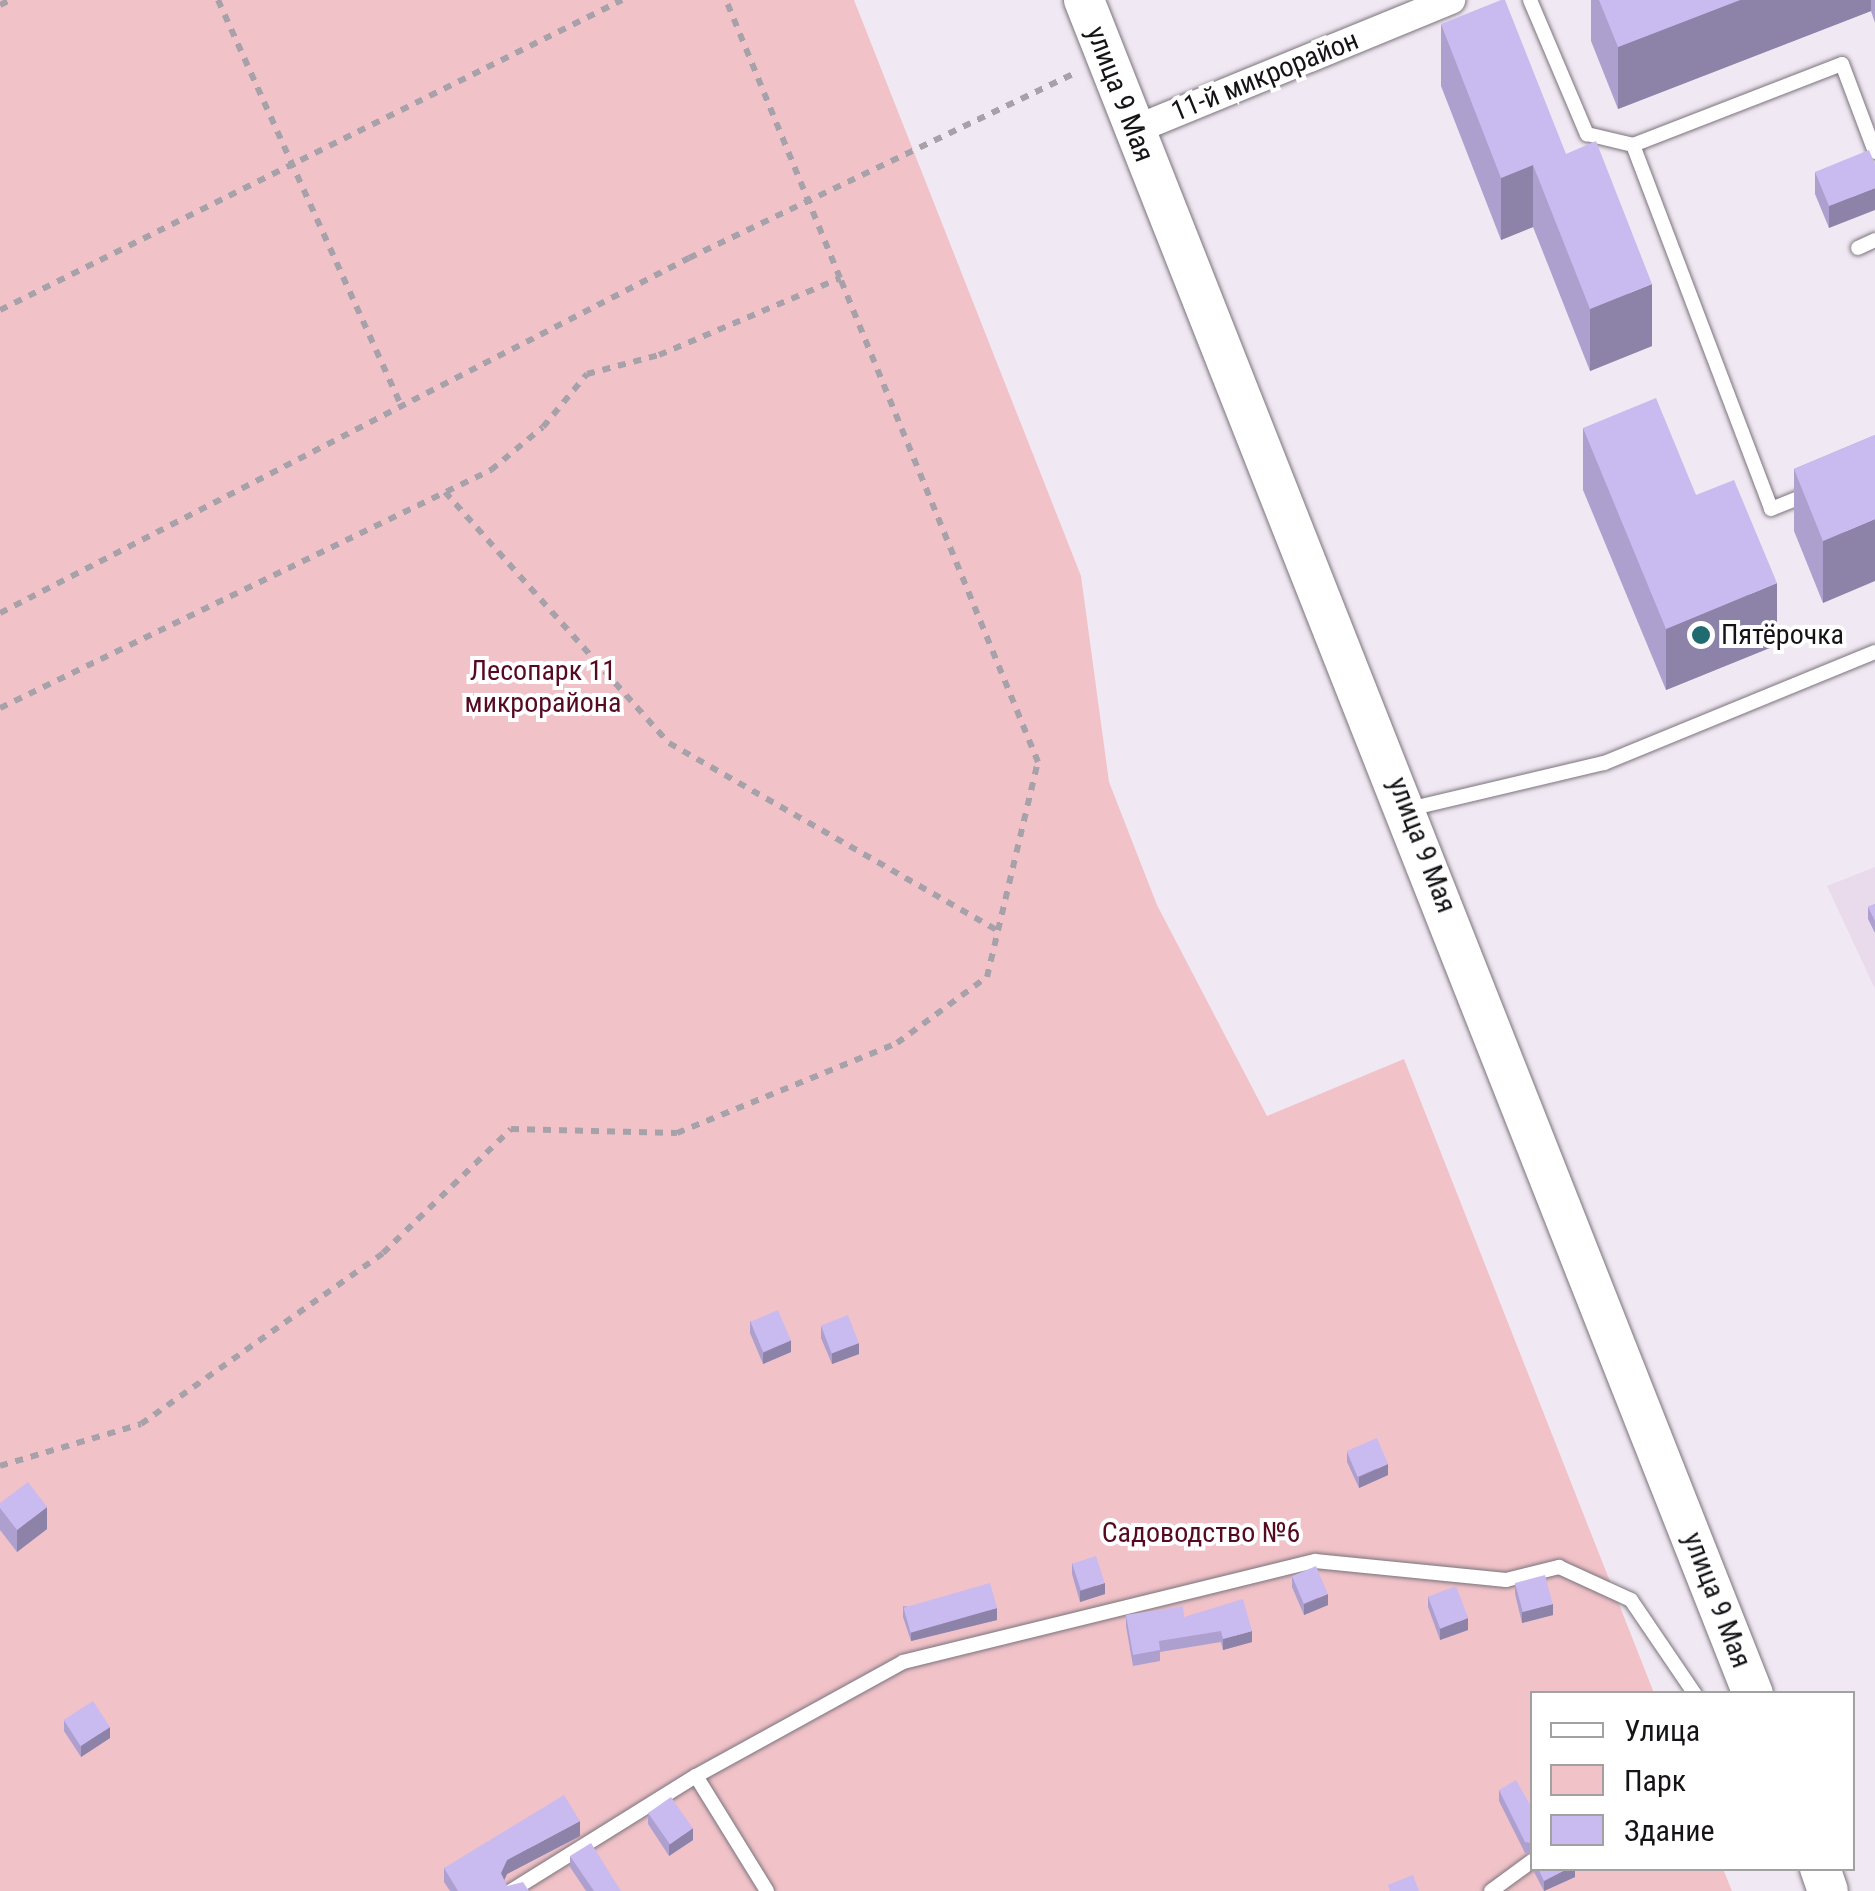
<!DOCTYPE html>
<html>
<head>
<meta charset="utf-8">
<style>
  body { margin:0 }
  #map { position:relative; width:1875px; height:1891px; overflow:hidden; background:#f0e8f2; font-family:"Roboto Condensed",sans-serif }
  div>[style] { position:absolute }
  .built>* { inset:0; background:#e9dbeb }
  .green>* { inset:0; background:#f1c3c9 }
  .path>* { height:6px; margin-top:-3px; transform-origin:0; background:repeating-linear-gradient(90deg,#a7a1a9 0 8px,transparent 0 16px) }
  .roads { filter:drop-shadow(0 0 2px #7b737c) drop-shadow(0 0 2px #7b737c) }
  .service>* { height:14px; margin:-7px; padding:0 7px; transform-origin:7px; border-radius:7px; background:#fff }
  .minor>* { height:28px; margin:-14px; padding:0 14px; transform-origin:14px; border-radius:14px; background:#fff }
  .secondary>* { height:40px; margin:-20px; padding:0 20px; transform-origin:20px; border-radius:20px; background:#fff }
  .wall>* { inset:0; background:#ada0ce }
  .shaded-wall>* { inset:0; background:#8d82a8 }
  .building>* { inset:0; background:#c9baf0; transform-origin:0 0 }
  .dots>* { width:28px; height:28px; translate:-50% -50%; box-sizing:border-box; border:5px solid #fff; border-radius:50% }
  span { translate:-50% -50%; white-space:nowrap; text-align:center; line-height:1.15; -webkit-text-stroke:8px #fff; paint-order:stroke }
  .street-label { font-size:28px; color:#151316 }
  .poi-label { font-size:28px; color:#151316 }
  .left { translate:0 -50%; text-align:left }
  .park-label { font-size:28px; color:#560a21 }
  .legend { position:absolute; left:1530px; top:1691px; width:325px; height:180px; box-sizing:border-box; background:#fff; border:2px solid #a1a1a2; margin:0; padding:12px 18px; list-style:none; font-size:30px; color:#151316 }
  .legend li { display:flex; align-items:center; gap:20px; height:50px }
  .legend b { width:50px; border:2px solid #a1a1a2 }
</style>
</head>
<body>
<div id="map">
  <div class="built">
    <div style="clip-path:polygon(1875px 867px,1875px 989px,1827px 886px)"></div>
  </div>
  <div class="green">
    <div style="clip-path:polygon(0 0,854px 0,1081px 576px,1109px 782px,1157px 905px,1267px 1116px,1404px 1059px,1654px 1693px,1532px 1694px,1532px 1868px,1723px 1869px,1732px 1891px,0 1891px)"></div>
  </div>
  <div class="path">
    <div style="left:218px;top:0;width:445px;rotate:65.7deg"></div>
    <div style="left:0;top:5px;width:11px;rotate:-27deg"></div>
    <div style="left:0;top:310px;width:695px;rotate:-26.49deg"></div>
    <div style="left:445px;top:492px;width:336px;rotate:48.3deg"></div>
    <div style="left:669px;top:743px;width:379px;rotate:29.7deg"></div>
    <div style="left:0;top:613px;width:775px;rotate:-27.26deg"></div>
    <div style="left:689px;top:258px;width:431px;rotate:-25.6deg"></div>
    <div style="left:0;top:708px;width:546px;rotate:-25.86deg"></div>
    <div style="left:491px;top:470px;width:67px;rotate:-39.6deg"></div>
    <div style="left:543px;top:427px;width:69px;rotate:-50.3deg"></div>
    <div style="left:587px;top:374px;width:74px;rotate:-14.8deg"></div>
    <div style="left:659px;top:355px;width:197px;rotate:-23deg"></div>
    <div style="left:840px;top:278px;width:300px;rotate:-112.3deg"></div>
    <div style="left:0;top:1466px;width:147px;rotate:-16.6deg"></div>
    <div style="left:141px;top:1424px;width:296px;rotate:-35.2deg"></div>
    <div style="left:383px;top:1253px;width:178px;rotate:-44.1deg"></div>
    <div style="left:511px;top:1129px;width:166px;rotate:1.4deg"></div>
    <div style="left:677px;top:1133px;width:238px;rotate:-22.2deg"></div>
    <div style="left:897px;top:1043px;width:112px;rotate:-36.3deg"></div>
    <div style="left:987px;top:977px;width:221px;rotate:-76.7deg"></div>
    <div style="left:1038px;top:762px;width:523px;rotate:-112.25deg"></div>
  </div>
  <div class="roads">
    <div class="service">
      <div style="left:1530px;top:0;width:146px;rotate:67deg"></div>
      <div style="left:1587px;top:134px;width:47px;rotate:13.4deg"></div>
      <div style="left:1633px;top:145px;width:224px;rotate:-21.2deg"></div>
      <div style="left:1842px;top:64px;width:94px;rotate:69.4deg"></div>
      <div style="left:1633px;top:145px;width:389px;rotate:69.2deg"></div>
      <div style="left:1771px;top:509px;width:40px;rotate:-22deg"></div>
      <div style="left:1858px;top:248px;width:19px;rotate:-25deg"></div>
      <div style="left:1409px;top:809px;width:200px;rotate:-13.3deg"></div>
      <div style="left:1604px;top:763px;width:293px;rotate:-22.3deg"></div>
      <div style="left:696px;top:1776px;width:236px;rotate:-28.8deg"></div>
      <div style="left:903px;top:1662px;width:424px;rotate:-13.8deg"></div>
      <div style="left:1315px;top:1561px;width:192px;rotate:5.7deg"></div>
      <div style="left:1506px;top:1580px;width:55px;rotate:-13.8deg"></div>
      <div style="left:1559px;top:1567px;width:79px;rotate:24.6deg"></div>
      <div style="left:1631px;top:1600px;width:114px;rotate:55.8deg"></div>
      <div style="left:511px;top:1891px;width:218px;rotate:-31.9deg"></div>
      <div style="left:696px;top:1776px;width:135px;rotate:58.3deg"></div>
      <div style="left:1491px;top:1891px;width:51px;rotate:-36.2deg"></div>
    </div>
    <div class="minor">
      <div style="left:1134px;top:130px;width:343px;rotate:-22.3deg"></div>
    </div>
    <div class="secondary">
      <div style="left:1084px;top:0;width:1821px;rotate:68.45deg"></div>
      <div style="left:1820px;top:1868px;width:24px;rotate:71deg"></div>
    </div>
  </div>
  <div class="wall">
    <div style="clip-path:polygon(1591px 0,1875px 0,1875px 23px,1871px 11px,1618px 109px,1591px 41px)"></div>
    <div style="clip-path:polygon(1441px 24px,1566px 154px,1652px 346px,1590px 371px,1533px 227px,1501px 240px,1441px 86px)"></div>
    <div style="clip-path:polygon(1875px 164px,1829px 228px,1815px 194px,1815px 172px)"></div>
    <div style="clip-path:polygon(1583px 428px,1696px 495px,1777px 645px,1666px 690px,1583px 490px)"></div>
    <div style="clip-path:polygon(1875px 435px,1823px 603px,1794px 531px,1794px 469px)"></div>
    <div style="clip-path:polygon(1875px 904px,1875px 933px,1868px 919px,1868px 907px)"></div>
    <div style="clip-path:polygon(750px 1321px,791px 1352px,763px 1364px,750px 1333px)"></div>
    <div style="clip-path:polygon(821px 1326px,859px 1354px,832px 1364px,821px 1338px)"></div>
    <div style="clip-path:polygon(1347px 1451px,1388px 1475px,1359px 1488px,1347px 1462px)"></div>
    <div style="clip-path:polygon(0 1503px,47px 1529px,17px 1552px,0 1530px)"></div>
    <div style="clip-path:polygon(1072px 1563px,1105px 1594px,1080px 1602px,1072px 1574px)"></div>
    <div style="clip-path:polygon(1292px 1576px,1328px 1605px,1304px 1615px,1292px 1587px)"></div>
    <div style="clip-path:polygon(1515px 1583px,1553px 1615px,1522px 1623px,1515px 1594px)"></div>
    <div style="clip-path:polygon(1428px 1596px,1468px 1630px,1440px 1640px,1428px 1607px)"></div>
    <div style="clip-path:polygon(903px 1606px,997px 1620px,911px 1641px,903px 1617px)"></div>
    <div style="clip-path:polygon(1126px 1615px,1184px 1617px,1252px 1642px,1223px 1650px,1221px 1642px,1160px 1652px,1160px 1661px,1133px 1666px,1126px 1626px)"></div>
    <div style="clip-path:polygon(64px 1720px,110px 1738px,81px 1757px,64px 1731px)"></div>
    <div style="clip-path:polygon(1499px 1790px,1532px 1808px,1532px 1854px,1525px 1853px,1499px 1801px)"></div>
    <div style="clip-path:polygon(648px 1813px,693px 1840px,669px 1856px,648px 1824px)"></div>
    <div style="clip-path:polygon(580px 1836px,507px 1874px,504px 1880px,507px 1886px,529px 1891px,450px 1891px,444px 1882px,444px 1868px)"></div>
    <div style="clip-path:polygon(570px 1856px,621px 1891px,586px 1891px,570px 1867px)"></div>
    <div style="clip-path:polygon(1534px 1868px,1575px 1868px,1575px 1877px,1544px 1891px,1534px 1872px)"></div>
  </div>
  <div class="shaded-wall">
    <div style="clip-path:polygon(1740px 0,1871px 0,1871px 11px,1618px 109px,1618px 47px)"></div>
    <div style="clip-path:polygon(1533px 165px,1533px 227px,1501px 240px,1501px 178px)"></div>
    <div style="clip-path:polygon(1875px 188px,1875px 210px,1829px 228px,1829px 206px)"></div>
    <div style="clip-path:polygon(1652px 284px,1652px 346px,1590px 371px,1590px 309px)"></div>
    <div style="clip-path:polygon(1875px 519px,1875px 581px,1823px 603px,1823px 541px)"></div>
    <div style="clip-path:polygon(1777px 583px,1777px 645px,1666px 690px,1666px 629px)"></div>
    <div style="clip-path:polygon(791px 1340px,791px 1352px,763px 1364px,763px 1353px)"></div>
    <div style="clip-path:polygon(859px 1343px,859px 1354px,832px 1364px,832px 1353px)"></div>
    <div style="clip-path:polygon(1388px 1464px,1388px 1475px,1359px 1488px,1359px 1477px)"></div>
    <div style="clip-path:polygon(47px 1507px,47px 1529px,17px 1552px,17px 1530px)"></div>
    <div style="clip-path:polygon(1105px 1583px,1105px 1594px,1080px 1602px,1080px 1591px)"></div>
    <div style="clip-path:polygon(1328px 1594px,1328px 1605px,1304px 1615px,1304px 1604px)"></div>
    <div style="clip-path:polygon(1553px 1604px,1553px 1615px,1522px 1623px,1522px 1612px)"></div>
    <div style="clip-path:polygon(997px 1608px,997px 1620px,911px 1641px,911px 1630px)"></div>
    <div style="clip-path:polygon(1468px 1618px,1468px 1630px,1440px 1640px,1440px 1629px)"></div>
    <div style="clip-path:polygon(1252px 1631px,1252px 1642px,1223px 1650px,1223px 1639px)"></div>
    <div style="clip-path:polygon(110px 1727px,110px 1738px,81px 1757px,81px 1746px)"></div>
    <div style="clip-path:polygon(580px 1821px,580px 1836px,507px 1874px,501px 1887px,501px 1873px,507px 1860px)"></div>
    <div style="clip-path:polygon(693px 1828px,693px 1840px,669px 1856px,669px 1845px)"></div>
    <div style="clip-path:polygon(1569px 1868px,1575px 1868px,1575px 1877px,1544px 1891px,1544px 1881px)"></div>
  </div>
  <div class="building">
    <div style="clip-path:polygon(1501px 0,1505px 0,1566px 154px,1596px 141px,1652px 284px,1590px 309px,1533px 165px,1501px 178px,1441px 24px)"></div>
    <div style="clip-path:polygon(1599px 0,1740px 0,1618px 47px)"></div>
    <div style="clip-path:polygon(1869px 150px,1875px 164px,1875px 188px,1829px 206px,1815px 172px)"></div>
    <div style="clip-path:polygon(1656px 398px,1696px 495px,1734px 480px,1777px 583px,1666px 629px,1583px 428px)"></div>
    <div style="clip-path:polygon(1875px 435px,1875px 519px,1823px 541px,1794px 469px)"></div>
    <div style="clip-path:polygon(1875px 904px,1875px 921px,1868px 907px)"></div>
    <div style="left:778px;top:1310px;width:33px;height:30px;rotate:67deg"></div>
    <div style="left:848px;top:1315px;width:30px;height:29px;rotate:69deg"></div>
    <div style="left:1377px;top:1438px;width:28px;height:33px;rotate:67deg"></div>
    <div style="clip-path:polygon(28px 1482px,47px 1507px,17px 1530px,0 1508px,0 1503px)"></div>
    <div style="left:1096px;top:1556px;width:28px;height:25px;rotate:72deg"></div>
    <div style="left:1316px;top:1566px;width:30px;height:26px;rotate:67deg"></div>
    <div style="left:1545px;top:1575px;width:30px;height:31px;rotate:75deg"></div>
    <div style="left:990px;top:1583px;width:26px;height:90px;rotate:74deg"></div>
    <div style="left:1456px;top:1586px;width:34px;height:30px;rotate:69deg"></div>
    <div style="clip-path:polygon(1243px 1599px,1252px 1631px,1223px 1639px,1221px 1631px,1159px 1641px,1160px 1650px,1133px 1655px,1126px 1615px,1183px 1606px,1184px 1617px)"></div>
    <div style="left:93px;top:1701px;width:31px;height:35px;rotate:57deg"></div>
    <div style="clip-path:polygon(1516px 1780px,1532px 1808px,1532px 1843px,1525px 1842px,1499px 1790px)"></div>
    <div style="clip-path:polygon(564px 1795px,580px 1821px,507px 1860px,501px 1873px,507px 1886px,523px 1882px,529px 1891px,458px 1891px,444px 1868px)"></div>
    <div style="left:671px;top:1797px;width:38px;height:28px;rotate:55deg"></div>
    <div style="clip-path:polygon(591px 1843px,621px 1891px,594px 1891px,570px 1856px)"></div>
    <div style="clip-path:polygon(1538px 1868px,1569px 1868px,1544px 1881px)"></div>
    <div style="clip-path:polygon(1413px 1875px,1419px 1891px,1390px 1891px,1388px 1885px)"></div>
  </div>
  <div class="dots">
    <div style="left:1701px;top:635px;background:#1f6b6f"></div>
  </div>
  <div class="street-label">
    <span style="left:1265px;top:76px;rotate:-22deg">11-й микрорайон</span>
    <span style="left:1120px;top:94px;rotate:69deg">улица 9 Мая</span>
    <span style="left:1422px;top:845px;rotate:69deg">улица 9 Мая</span>
    <span style="left:1717px;top:1600px;rotate:69deg">улица 9 Мая</span>
  </div>
  <div class="poi-label">
    <span class="left" style="left:1721px;top:635px">Пятёрочка</span>
  </div>
  <div class="park-label">
    <span style="left:543px;top:687px">Лесопарк 11<br>микрорайона</span>
    <span style="left:1201px;top:1533px">Садоводство №6</span>
  </div>
  <ul class="legend">
  <li><b style="height:12px;background:#fff"></b>Улица</li>
  <li><b style="height:28px;background:#f1c3c9"></b>Парк</li>
  <li><b style="height:28px;background:#c9baf0"></b>Здание</li>
  </ul>
</div>
</body>
</html>
